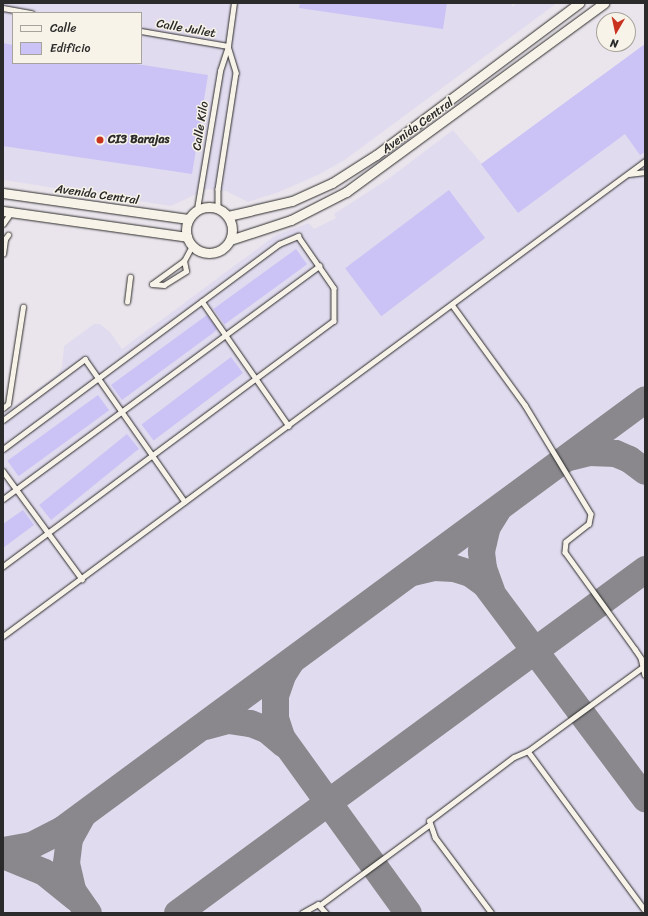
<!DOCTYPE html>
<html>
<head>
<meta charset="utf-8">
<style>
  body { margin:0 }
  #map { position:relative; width:648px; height:916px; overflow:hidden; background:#eae5ec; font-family:Sriracha,sans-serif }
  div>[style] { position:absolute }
  .built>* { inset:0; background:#e1dbef }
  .taxiway>* { height:27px; margin:-13.5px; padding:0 13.5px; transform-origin:13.5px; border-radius:13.5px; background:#8a888c }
  .building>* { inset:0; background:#cbc3f5; transform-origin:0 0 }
  .roads { filter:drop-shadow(0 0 1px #2b2b2b) drop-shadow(0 0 1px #2b2b2b) }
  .lane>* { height:4.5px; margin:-2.25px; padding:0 2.25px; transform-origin:2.25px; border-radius:2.25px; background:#f7f3e8 }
  .street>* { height:9px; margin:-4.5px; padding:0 4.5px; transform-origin:4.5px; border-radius:4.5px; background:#f7f3e8 }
  .street>.ring { margin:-4.5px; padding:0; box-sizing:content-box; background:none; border:9px solid #f7f3e8; border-radius:50% }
  .dots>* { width:11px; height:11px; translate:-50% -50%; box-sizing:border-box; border:2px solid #f7f3e8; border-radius:50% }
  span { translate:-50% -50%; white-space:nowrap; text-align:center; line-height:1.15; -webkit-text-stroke:3px #f7f3e8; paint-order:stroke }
  .street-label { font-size:12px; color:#2b2b2b }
  .poi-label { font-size:12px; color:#2b2b2b; font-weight:700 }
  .left { translate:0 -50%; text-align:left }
  .frame { position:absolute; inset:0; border:4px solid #2b2b2b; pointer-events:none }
  .legend { position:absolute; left:12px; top:12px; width:130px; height:52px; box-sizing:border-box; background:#f7f3e8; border:1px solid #a5a39c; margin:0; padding:5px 7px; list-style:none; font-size:12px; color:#2b2b2b }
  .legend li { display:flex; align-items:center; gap:8px; height:20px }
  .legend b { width:20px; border:1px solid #a5a39c }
  .north { position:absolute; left:596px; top:12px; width:40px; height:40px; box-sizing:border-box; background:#f7f3e8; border:1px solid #a5a39c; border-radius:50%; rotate:189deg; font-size:11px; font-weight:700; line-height:16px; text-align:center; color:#2b2b2b }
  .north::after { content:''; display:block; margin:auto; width:14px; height:18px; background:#c8321e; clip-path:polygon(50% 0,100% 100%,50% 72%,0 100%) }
</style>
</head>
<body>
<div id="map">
  <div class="built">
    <div style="clip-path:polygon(evenodd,3px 3px,512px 3px,512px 7px,517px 3px,557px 3px,346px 159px,320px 174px,279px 192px,248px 202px,226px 191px,207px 189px,171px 206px,3px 180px,3px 3px,13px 13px,141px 13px,141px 63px,13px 63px,13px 13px)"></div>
    <div style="clip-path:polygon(645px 44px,645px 913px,3px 913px,3px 414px,57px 375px,62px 367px,64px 346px,94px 324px,100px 324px,110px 332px,122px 349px,276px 235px,309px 223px,314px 229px,336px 218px,334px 214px,388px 179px,453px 130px,482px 164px)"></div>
  </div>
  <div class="taxiway">
    <div style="left:569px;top:457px;width:21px;rotate:-14deg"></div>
    <div style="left:589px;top:452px;width:26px;rotate:2deg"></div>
    <div style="left:615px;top:453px;width:15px;rotate:23deg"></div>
    <div style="left:629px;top:459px;width:20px;rotate:37deg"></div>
    <div style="left:412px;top:572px;width:23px;rotate:-13deg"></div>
    <div style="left:434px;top:567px;width:20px;rotate:3deg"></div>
    <div style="left:454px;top:568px;width:17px;rotate:17deg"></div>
    <div style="left:470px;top:573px;width:17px;rotate:36deg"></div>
    <div style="left:484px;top:583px;width:269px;rotate:53.2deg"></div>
    <div style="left:491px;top:590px;width:23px;rotate:-110deg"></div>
    <div style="left:483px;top:568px;width:17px;rotate:-97deg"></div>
    <div style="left:481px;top:551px;width:26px;rotate:-77deg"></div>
    <div style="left:487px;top:526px;width:19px;rotate:-58deg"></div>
    <div style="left:290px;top:662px;width:15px;rotate:122deg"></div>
    <div style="left:282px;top:675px;width:21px;rotate:109deg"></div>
    <div style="left:275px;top:695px;width:23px;rotate:90deg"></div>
    <div style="left:275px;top:718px;width:20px;rotate:72deg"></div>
    <div style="left:281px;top:737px;width:217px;rotate:54.2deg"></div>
    <div style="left:205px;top:726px;width:24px;rotate:-15deg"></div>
    <div style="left:228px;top:720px;width:22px;rotate:8deg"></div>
    <div style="left:250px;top:723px;width:17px;rotate:21deg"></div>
    <div style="left:266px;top:729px;width:23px;rotate:40deg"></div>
    <div style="left:82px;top:815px;width:26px;rotate:119deg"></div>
    <div style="left:69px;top:838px;width:25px;rotate:97deg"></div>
    <div style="left:66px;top:863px;width:28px;rotate:77deg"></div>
    <div style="left:72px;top:890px;width:28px;rotate:55deg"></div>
    <div style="left:3px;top:850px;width:28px;rotate:-10deg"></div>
    <div style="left:31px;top:845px;width:35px;rotate:-27deg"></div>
    <div style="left:62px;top:829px;width:724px;rotate:-36.41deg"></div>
    <div style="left:3px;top:855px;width:44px;rotate:22.5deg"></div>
    <div style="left:44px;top:872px;width:41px;rotate:39.1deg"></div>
    <div style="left:177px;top:913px;width:581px;rotate:-36.32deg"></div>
  </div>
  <div class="building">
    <div style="clip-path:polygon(300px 3px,447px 3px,443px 29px,299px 8px)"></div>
    <div style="clip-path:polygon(3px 43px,13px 45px,13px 63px,130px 63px,208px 75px,192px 174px,3px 146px)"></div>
    <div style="clip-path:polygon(645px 44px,645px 152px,640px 155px,625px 134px,518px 213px,481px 164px)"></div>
    <div style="left:449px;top:190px;width:60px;height:130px;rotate:53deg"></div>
    <div style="left:296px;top:249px;width:19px;height:102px;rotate:54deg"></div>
    <div style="clip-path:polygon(207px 315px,217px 329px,213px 333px,122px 400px,111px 385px)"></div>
    <div style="left:231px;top:357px;width:20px;height:112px;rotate:53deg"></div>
    <div style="left:98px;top:395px;width:19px;height:112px;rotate:54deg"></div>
    <div style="left:127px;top:434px;width:19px;height:113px;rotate:51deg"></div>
    <div style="clip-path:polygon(23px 510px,34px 525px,3px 548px,3px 524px)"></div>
  </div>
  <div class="roads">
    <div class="lane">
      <div style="left:3px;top:8px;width:29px;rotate:10deg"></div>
      <div style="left:141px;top:31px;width:88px;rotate:9.8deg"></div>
      <div style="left:228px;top:46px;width:43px;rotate:-82.1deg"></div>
      <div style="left:629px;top:174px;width:16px;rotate:-7deg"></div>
      <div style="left:197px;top:209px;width:140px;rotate:-80.5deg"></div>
      <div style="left:220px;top:71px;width:26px;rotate:-72deg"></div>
      <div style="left:228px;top:46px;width:28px;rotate:73deg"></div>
      <div style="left:236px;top:73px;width:117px;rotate:98.8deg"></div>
      <div style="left:218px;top:189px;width:19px;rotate:90deg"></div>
      <div style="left:3px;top:224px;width:16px;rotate:-55deg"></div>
      <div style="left:3px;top:254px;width:15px;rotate:-82deg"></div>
      <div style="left:5px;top:239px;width:5px;rotate:-53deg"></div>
      <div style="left:152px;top:284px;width:39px;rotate:-36deg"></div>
      <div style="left:184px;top:261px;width:17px;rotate:-62deg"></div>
      <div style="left:152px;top:284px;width:12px;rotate:5deg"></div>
      <div style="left:164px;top:285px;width:26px;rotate:-32deg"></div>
      <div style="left:186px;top:271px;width:10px;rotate:-101deg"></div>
      <div style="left:202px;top:301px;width:152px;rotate:55.2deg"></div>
      <div style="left:127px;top:302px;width:25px;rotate:-83deg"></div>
      <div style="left:453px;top:306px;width:122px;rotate:54deg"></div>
      <div style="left:525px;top:405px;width:127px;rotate:58.8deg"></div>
      <div style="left:591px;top:514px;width:10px;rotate:101deg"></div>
      <div style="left:589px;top:524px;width:29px;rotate:142deg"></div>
      <div style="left:566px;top:542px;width:10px;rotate:96deg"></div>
      <div style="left:565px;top:552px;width:120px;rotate:54.2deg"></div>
      <div style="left:635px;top:649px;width:11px;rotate:56deg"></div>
      <div style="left:641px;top:658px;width:17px;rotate:77deg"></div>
      <div style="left:3px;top:408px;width:6px;rotate:-39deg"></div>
      <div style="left:8px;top:404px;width:98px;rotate:-81.2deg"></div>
      <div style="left:3px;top:420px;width:102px;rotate:-36.6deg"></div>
      <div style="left:85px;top:359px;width:174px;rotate:55deg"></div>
      <div style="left:3px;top:449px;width:344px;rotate:-36.6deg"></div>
      <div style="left:279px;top:244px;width:21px;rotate:-23deg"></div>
      <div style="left:298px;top:236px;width:63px;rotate:55.3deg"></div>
      <div style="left:334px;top:288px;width:33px;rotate:90deg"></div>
      <div style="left:334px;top:321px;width:412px;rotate:143.4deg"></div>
      <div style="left:3px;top:471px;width:134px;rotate:53.8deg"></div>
      <div style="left:3px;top:499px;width:393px;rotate:-36.4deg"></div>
      <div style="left:3px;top:636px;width:799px;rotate:-36.5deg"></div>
      <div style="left:528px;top:751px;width:144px;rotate:-36.2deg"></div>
      <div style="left:320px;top:905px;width:135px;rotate:-36.3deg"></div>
      <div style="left:302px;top:913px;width:18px;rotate:-29deg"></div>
      <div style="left:318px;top:904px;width:12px;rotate:48deg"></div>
      <div style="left:491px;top:913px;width:94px;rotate:-126.7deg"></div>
      <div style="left:435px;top:838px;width:18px;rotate:-109deg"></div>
      <div style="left:429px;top:821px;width:106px;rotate:-37deg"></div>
      <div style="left:514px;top:757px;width:15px;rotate:-23deg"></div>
      <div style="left:528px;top:751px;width:197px;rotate:53.7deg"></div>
    </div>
    <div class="street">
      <div style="left:3px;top:193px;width:187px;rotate:8deg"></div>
      <div class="ring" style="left:186px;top:207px;width:37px;height:37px"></div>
      <div style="left:3px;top:211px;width:186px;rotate:8deg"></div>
      <div style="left:228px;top:216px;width:66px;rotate:-13.2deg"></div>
      <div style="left:292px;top:201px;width:44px;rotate:-24.2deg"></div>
      <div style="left:332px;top:183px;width:52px;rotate:-32.5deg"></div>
      <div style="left:376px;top:155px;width:254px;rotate:-36.8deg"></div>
      <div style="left:230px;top:240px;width:64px;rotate:-18.2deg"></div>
      <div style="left:291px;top:220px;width:62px;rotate:-27deg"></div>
      <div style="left:346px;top:192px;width:320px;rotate:-36.2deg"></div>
    </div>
  </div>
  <div class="dots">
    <div style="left:100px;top:140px;background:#c8321e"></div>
  </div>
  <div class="street-label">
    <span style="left:186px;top:29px;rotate:10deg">Calle Juliet</span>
    <span style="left:201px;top:126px;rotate:-81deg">Calle Kilo</span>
    <span style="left:418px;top:126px;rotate:-36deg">Avenida Central</span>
    <span style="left:97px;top:195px;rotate:8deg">Avenida Central</span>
  </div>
  <div class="poi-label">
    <span class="left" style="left:108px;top:140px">CI3 Barajas</span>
  </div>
  <div class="frame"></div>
  <ul class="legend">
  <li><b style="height:5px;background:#f7f3e8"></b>Calle</li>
  <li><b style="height:11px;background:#cbc3f5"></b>Edificio</li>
  </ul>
  <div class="north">N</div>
</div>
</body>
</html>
